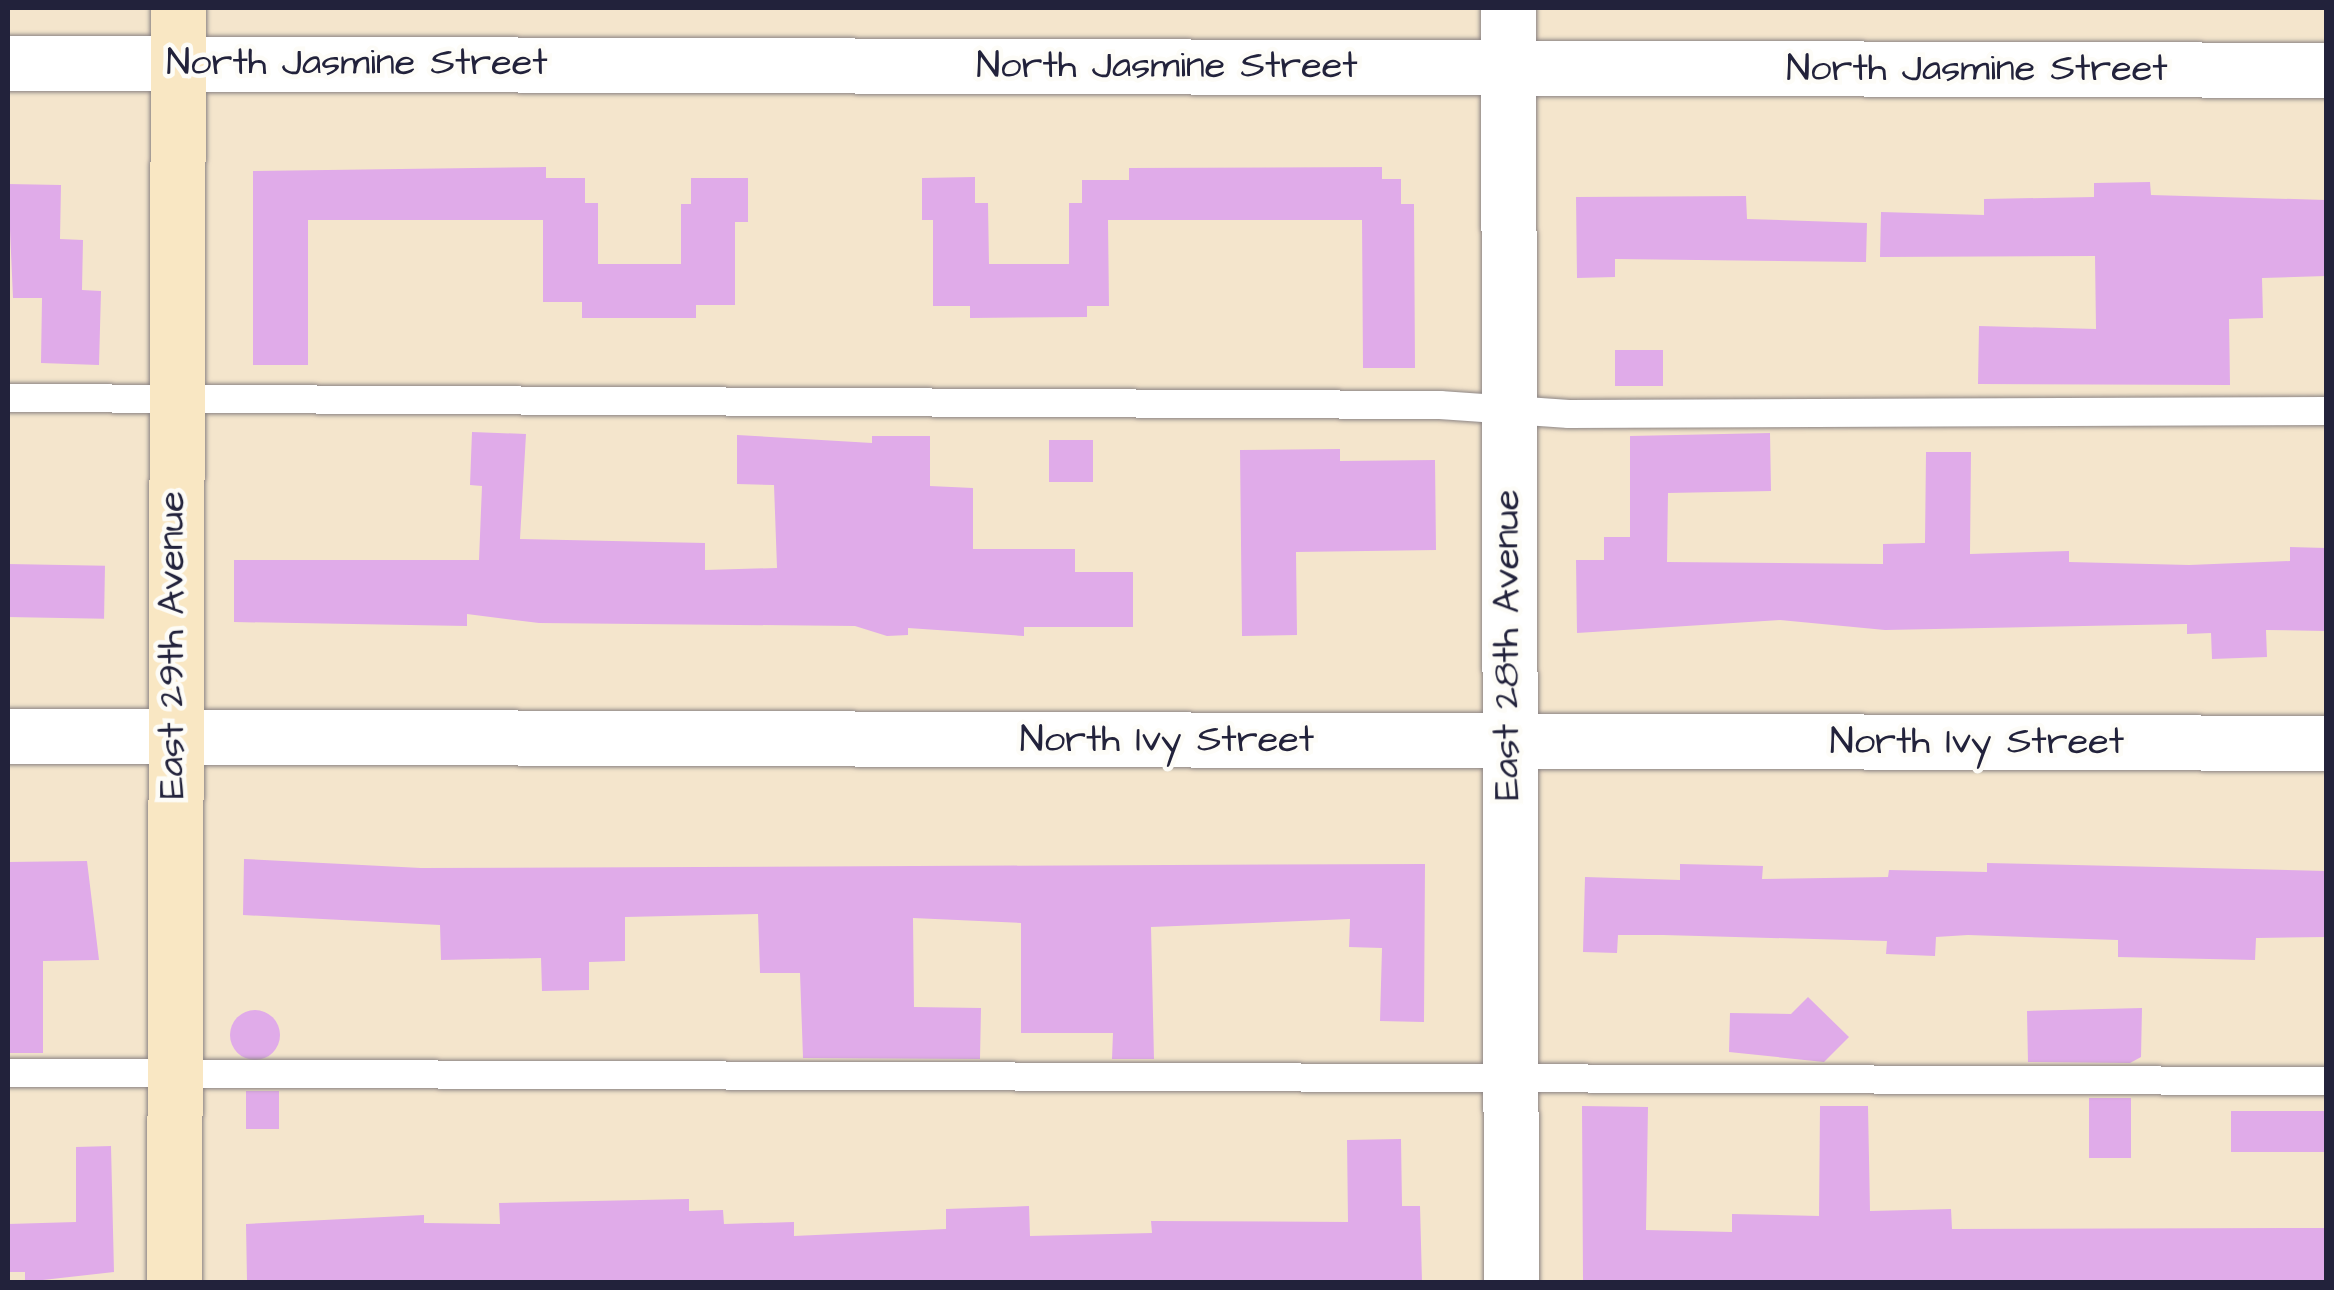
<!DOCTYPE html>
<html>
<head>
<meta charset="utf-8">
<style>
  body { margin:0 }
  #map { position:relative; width:2334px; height:1290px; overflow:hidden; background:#f4e5cc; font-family:"Architects Daughter",sans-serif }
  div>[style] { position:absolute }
  .building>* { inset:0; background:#e0abe9; transform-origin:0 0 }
  .round { border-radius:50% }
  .roads { filter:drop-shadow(0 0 2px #8b8484) drop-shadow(0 0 2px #8b8484) }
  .lane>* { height:28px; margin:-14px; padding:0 14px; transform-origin:14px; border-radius:14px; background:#fff }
  .street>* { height:55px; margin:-27.5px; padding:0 27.5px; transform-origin:27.5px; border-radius:27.5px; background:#fff }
  .secondary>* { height:55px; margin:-27.5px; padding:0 27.5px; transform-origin:27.5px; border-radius:27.5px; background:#f9e7c3 }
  span { translate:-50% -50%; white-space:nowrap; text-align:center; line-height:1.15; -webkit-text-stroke:9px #fdfcf7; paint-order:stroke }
  .street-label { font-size:38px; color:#22223b }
  .frame { position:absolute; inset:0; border:10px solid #22223b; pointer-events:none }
</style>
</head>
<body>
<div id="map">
  <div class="building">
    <div style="clip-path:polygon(546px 167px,546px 178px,585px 178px,585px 203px,598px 203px,598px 264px,681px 264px,681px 204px,691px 204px,691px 178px,748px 178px,748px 222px,735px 222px,735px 305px,696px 305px,696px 318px,582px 318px,582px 302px,543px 302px,543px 220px,308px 220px,308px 365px,253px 365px,253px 171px)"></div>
    <div style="clip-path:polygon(1382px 167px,1382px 179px,1401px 179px,1401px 204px,1414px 204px,1415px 368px,1363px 368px,1362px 220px,1108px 220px,1109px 306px,1087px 306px,1087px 317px,970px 318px,970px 306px,933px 306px,933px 220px,922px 220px,922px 178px,975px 177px,975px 203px,988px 203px,989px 264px,1069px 264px,1069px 203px,1082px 203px,1082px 180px,1129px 180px,1129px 168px)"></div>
    <div style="clip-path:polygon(2150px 182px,2151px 195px,2326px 200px,2326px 276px,2262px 278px,2263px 318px,2229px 319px,2230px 385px,1978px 384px,1979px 326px,2096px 329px,2095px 256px,1880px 257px,1881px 212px,1984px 215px,1984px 199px,2094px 197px,2094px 183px)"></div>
    <div style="clip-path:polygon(8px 184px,61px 185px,60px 239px,83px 240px,82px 290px,101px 291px,99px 365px,41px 363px,42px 298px,13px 298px)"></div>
    <div style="clip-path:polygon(1746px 196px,1747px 219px,1867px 223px,1866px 262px,1615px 259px,1615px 277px,1577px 278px,1576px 197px)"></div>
    <div style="left:1615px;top:350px;width:48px;height:36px"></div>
    <div style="clip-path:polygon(472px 432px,526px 434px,520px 539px,705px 543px,705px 570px,777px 568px,774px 485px,737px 484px,737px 435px,872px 443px,872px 436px,930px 436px,930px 486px,973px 488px,973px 549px,1075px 549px,1075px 572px,1133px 572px,1133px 627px,1024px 627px,1024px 636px,908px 628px,908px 635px,887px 636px,855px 626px,539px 623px,467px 614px,467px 626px,234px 622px,234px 560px,479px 560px,482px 486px,470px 485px)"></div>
    <div style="clip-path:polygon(1770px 433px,1771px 491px,1668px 493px,1667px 562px,1883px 564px,1883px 544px,1925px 543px,1926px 452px,1971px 452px,1970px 554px,2069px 551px,2069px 562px,2189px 565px,2290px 561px,2290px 547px,2326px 548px,2326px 631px,2266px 630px,2267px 657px,2212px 659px,2211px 633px,2187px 634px,2187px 624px,1885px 630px,1780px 620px,1577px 633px,1576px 560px,1604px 560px,1604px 537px,1630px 537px,1630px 436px)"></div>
    <div style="left:1049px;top:440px;width:44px;height:42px"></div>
    <div style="clip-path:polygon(1340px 449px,1340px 461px,1435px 460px,1436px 550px,1296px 552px,1297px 635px,1242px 636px,1240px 450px)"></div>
    <div style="left:8px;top:564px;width:97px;height:53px;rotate:1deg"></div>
    <div style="clip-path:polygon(244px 859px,421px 868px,1425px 864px,1424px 1022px,1380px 1021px,1382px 948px,1349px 947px,1350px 919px,1151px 927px,1154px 1059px,1112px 1059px,1113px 1033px,1021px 1033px,1021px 923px,913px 918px,914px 1007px,981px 1008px,980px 1059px,803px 1058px,800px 973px,760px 973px,758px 914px,625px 917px,625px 961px,589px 962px,589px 990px,542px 991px,541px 958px,441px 960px,440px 925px,243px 915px)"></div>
    <div style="clip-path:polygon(87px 861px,99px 960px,43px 961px,43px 1053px,8px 1053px,8px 862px)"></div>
    <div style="clip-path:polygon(1987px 863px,2326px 871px,2326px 937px,2256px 938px,2255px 960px,2118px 957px,2118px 940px,1968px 935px,1936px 937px,1935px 956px,1886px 954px,1887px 941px,1663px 935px,1618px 935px,1617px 953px,1583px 952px,1585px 877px,1680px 880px,1680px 864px,1763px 866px,1762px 879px,1888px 877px,1889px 870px,1987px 872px)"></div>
    <div style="clip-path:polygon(1808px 997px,1849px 1037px,1824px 1062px,1729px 1052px,1730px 1013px,1791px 1014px)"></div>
    <div style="clip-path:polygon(2142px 1008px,2141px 1057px,2130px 1063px,2028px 1062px,2027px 1011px)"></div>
    <div class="round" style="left:230px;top:1010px;width:50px;height:50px"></div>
    <div style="left:246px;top:1091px;width:33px;height:38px"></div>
    <div style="left:2089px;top:1098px;width:42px;height:60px"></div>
    <div style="clip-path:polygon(1582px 1106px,1648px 1107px,1646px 1230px,1732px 1232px,1732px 1214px,1819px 1216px,1820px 1106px,1868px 1106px,1870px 1211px,1951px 1209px,1952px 1229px,2326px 1228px,2326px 1282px,1583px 1282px)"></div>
    <div style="left:2326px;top:1111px;width:41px;height:95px;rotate:90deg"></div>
    <div style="clip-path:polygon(1401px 1139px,1402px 1206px,1420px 1206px,1422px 1282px,247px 1281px,246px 1224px,424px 1215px,424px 1223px,500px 1224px,499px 1203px,689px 1199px,689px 1211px,723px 1210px,724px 1224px,794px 1222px,794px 1236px,946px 1229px,946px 1209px,1029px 1206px,1030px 1236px,1152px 1233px,1151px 1221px,1348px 1222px,1347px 1140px)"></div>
    <div style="clip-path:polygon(111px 1146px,114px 1272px,25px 1282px,25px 1272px,8px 1272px,8px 1224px,76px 1222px,76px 1147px)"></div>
  </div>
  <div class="roads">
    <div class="lane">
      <div style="left:8px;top:398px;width:1432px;rotate:0.28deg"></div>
      <div style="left:1440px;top:405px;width:129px;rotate:4deg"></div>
      <div style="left:1569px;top:414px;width:757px;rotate:-0.23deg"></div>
      <div style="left:8px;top:1073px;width:2318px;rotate:0.2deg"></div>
    </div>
    <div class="street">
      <div style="left:1508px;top:8px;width:1274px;rotate:89.87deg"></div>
      <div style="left:8px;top:63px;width:2318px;rotate:0.17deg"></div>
      <div style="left:8px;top:736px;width:2318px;rotate:0.17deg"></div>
    </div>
    <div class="secondary">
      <div style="left:174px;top:1282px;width:1274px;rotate:-89.82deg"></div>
    </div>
  </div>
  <div class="street-label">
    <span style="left:357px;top:64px">North Jasmine Street</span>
    <span style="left:1167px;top:67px">North Jasmine Street</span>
    <span style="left:1977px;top:70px">North Jasmine Street</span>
    <span style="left:173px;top:645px;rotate:-90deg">East 29th Avenue</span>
    <span style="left:1508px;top:645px;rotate:-90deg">East 28th Avenue</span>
    <span style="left:1167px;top:741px">North Ivy Street</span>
    <span style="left:1977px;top:743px">North Ivy Street</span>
  </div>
  <div class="frame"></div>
</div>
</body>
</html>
